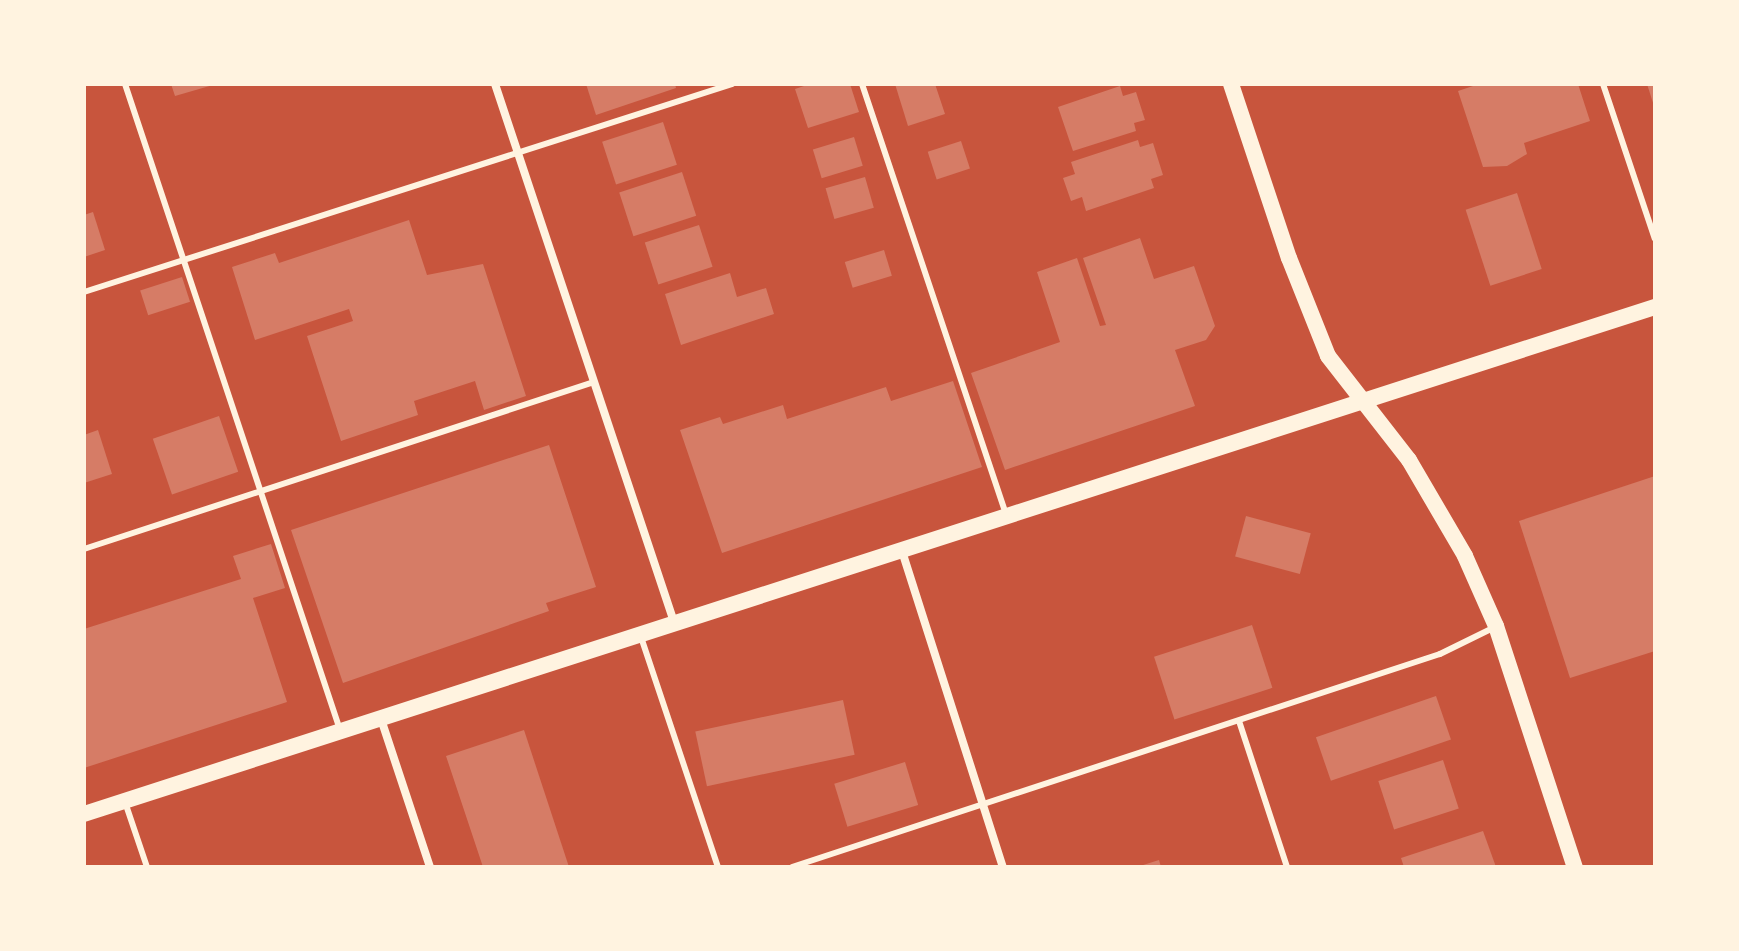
<!DOCTYPE html>
<html>
<head>
<meta charset="utf-8">
<style>
  body { margin:0 }
  #map { position:relative; width:1739px; height:951px; overflow:hidden; background:#c8553d; font-family:Poppins,sans-serif }
  div>[style] { position:absolute }
  .building>* { inset:0; background:#d67c66; transform-origin:0 0 }
  .service>* { height:6px; margin:-3px; padding:0 3px; transform-origin:3px; border-radius:3px; background:#fff3e0 }
  .minor>* { height:8px; margin:-4px; padding:0 4px; transform-origin:4px; border-radius:4px; background:#fff3e0 }
  .secondary>* { height:16px; margin:-8px; padding:0 8px; transform-origin:8px; border-radius:8px; background:#fff3e0 }
  span { translate:-50% -50%; white-space:nowrap; text-align:center; line-height:1.15; -webkit-text-stroke:6px #fff3e0; paint-order:stroke }
  .frame { position:absolute; inset:0; border:86px solid #fff3e0; pointer-events:none }
</style>
</head>
<body>
<div id="map">
  <div class="building">
    <div style="clip-path:polygon(171px 84px,213px 84px,213px 85px,175px 96px)"></div>
    <div style="clip-path:polygon(586px 84px,675px 84px,676px 88px,596px 115px)"></div>
    <div style="clip-path:polygon(810px 84px,850px 84px,859px 112px,808px 128px,795px 89px)"></div>
    <div style="clip-path:polygon(895px 84px,935px 84px,945px 114px,908px 126px)"></div>
    <div style="clip-path:polygon(1479px 84px,1578px 84px,1590px 121px,1524px 143px,1527px 154px,1507px 166px,1483px 167px,1458px 91px)"></div>
    <div style="clip-path:polygon(1647px 84px,1655px 84px,1655px 106px,1654px 106px)"></div>
    <div style="clip-path:polygon(1120px 86px,1123px 96px,1136px 92px,1145px 120px,1134px 123px,1136px 131px,1073px 151px,1058px 107px)"></div>
    <div style="left:663px;top:122px;width:45px;height:64px;rotate:72deg"></div>
    <div style="left:854px;top:137px;width:30px;height:43px;rotate:73deg"></div>
    <div style="clip-path:polygon(1138px 140px,1140px 147px,1153px 143px,1163px 175px,1151px 179px,1154px 188px,1086px 211px,1082px 197px,1071px 201px,1063px 178px,1075px 174px,1071px 162px)"></div>
    <div style="left:961px;top:141px;width:29px;height:35px;rotate:72deg"></div>
    <div style="left:682px;top:172px;width:46px;height:66px;rotate:72deg"></div>
    <div style="left:865px;top:177px;width:32px;height:41px;rotate:74deg"></div>
    <div style="left:1517px;top:193px;width:80px;height:54px;rotate:72deg"></div>
    <div style="clip-path:polygon(93px 212px,105px 250px,84px 257px,84px 215px)"></div>
    <div style="clip-path:polygon(409px 220px,427px 275px,483px 264px,526px 396px,484px 410px,475px 381px,414px 401px,418px 415px,341px 441px,307px 336px,353px 321px,349px 309px,255px 340px,232px 267px,275px 253px,279px 263px)"></div>
    <div style="left:699px;top:225px;width:44px;height:57px;rotate:72deg"></div>
    <div style="clip-path:polygon(1140px 238px,1154px 279px,1194px 266px,1215px 326px,1206px 340px,1175px 350px,1195px 406px,1005px 470px,971px 373px,1060px 342px,1037px 272px,1077px 258px,1100px 326px,1106px 325px,1083px 258px)"></div>
    <div style="left:884px;top:250px;width:27px;height:41px;rotate:73deg"></div>
    <div style="clip-path:polygon(730px 273px,737px 297px,766px 288px,774px 314px,681px 345px,665px 294px)"></div>
    <div style="left:182px;top:277px;width:26px;height:44px;rotate:72deg"></div>
    <div style="clip-path:polygon(953px 381px,982px 467px,722px 553px,680px 430px,720px 417px,723px 424px,783px 405px,787px 419px,886px 387px,891px 401px)"></div>
    <div style="left:219px;top:416px;width:59px;height:70px;rotate:71deg"></div>
    <div style="clip-path:polygon(98px 430px,112px 474px,84px 483px,84px 435px)"></div>
    <div style="clip-path:polygon(549px 445px,596px 587px,546px 603px,549px 611px,343px 683px,291px 530px)"></div>
    <div style="clip-path:polygon(1655px 476px,1655px 651px,1570px 678px,1519px 521px)"></div>
    <div style="left:1246px;top:516px;width:67px;height:42px;rotate:15deg"></div>
    <div style="clip-path:polygon(271px 544px,285px 588px,253px 598px,287px 702px,84px 768px,84px 629px,241px 579px,233px 556px)"></div>
    <div style="left:1252px;top:625px;width:66px;height:103px;rotate:72deg"></div>
    <div style="left:1436px;top:696px;width:46px;height:127px;rotate:71deg"></div>
    <div style="left:843px;top:700px;width:56px;height:151px;rotate:78deg"></div>
    <div style="clip-path:polygon(524px 730px,569px 867px,483px 867px,446px 756px)"></div>
    <div style="left:1443px;top:760px;width:51px;height:68px;rotate:72deg"></div>
    <div style="left:905px;top:762px;width:45px;height:74px;rotate:73deg"></div>
    <div style="clip-path:polygon(1483px 831px,1496px 867px,1404px 867px,1401px 858px)"></div>
    <div style="clip-path:polygon(1159px 860px,1161px 867px,1140px 867px,1140px 866px)"></div>
  </div>
  <div class="service">
    <div style="left:125px;top:84px;width:681px;rotate:71.59deg"></div>
    <div style="left:862px;top:84px;width:453px;rotate:71.5deg"></div>
    <div style="left:1603px;top:84px;width:163px;rotate:71.5deg"></div>
    <div style="left:84px;top:292px;width:681px;rotate:-17.8deg"></div>
    <div style="left:84px;top:549px;width:537px;rotate:-18.13deg"></div>
    <div style="left:641px;top:637px;width:243px;rotate:71.5deg"></div>
    <div style="left:1239px;top:721px;width:154px;rotate:71.8deg"></div>
    <div style="left:125px;top:802px;width:69px;rotate:71.3deg"></div>
    <div style="left:792px;top:867px;width:682px;rotate:-18.2deg"></div>
    <div style="left:1440px;top:654px;width:59px;rotate:-26.1deg"></div>
  </div>
  <div class="minor">
    <div style="left:495px;top:84px;width:567px;rotate:71.6deg"></div>
    <div style="left:901px;top:548px;width:335px;rotate:72.3deg"></div>
    <div style="left:381px;top:719px;width:156px;rotate:71.7deg"></div>
  </div>
  <div class="secondary">
    <div style="left:1231px;top:84px;width:183px;rotate:71.6deg"></div>
    <div style="left:1289px;top:258px;width:105px;rotate:68.3deg"></div>
    <div style="left:1328px;top:356px;width:132px;rotate:52.1deg"></div>
    <div style="left:1409px;top:460px;width:111px;rotate:59.7deg"></div>
    <div style="left:1465px;top:556px;width:77px;rotate:66.1deg"></div>
    <div style="left:1496px;top:626px;width:254px;rotate:71.9deg"></div>
    <div style="left:84px;top:814px;width:1651px;rotate:-17.89deg"></div>
  </div>
  <div class="frame"></div>
</div>
</body>
</html>
